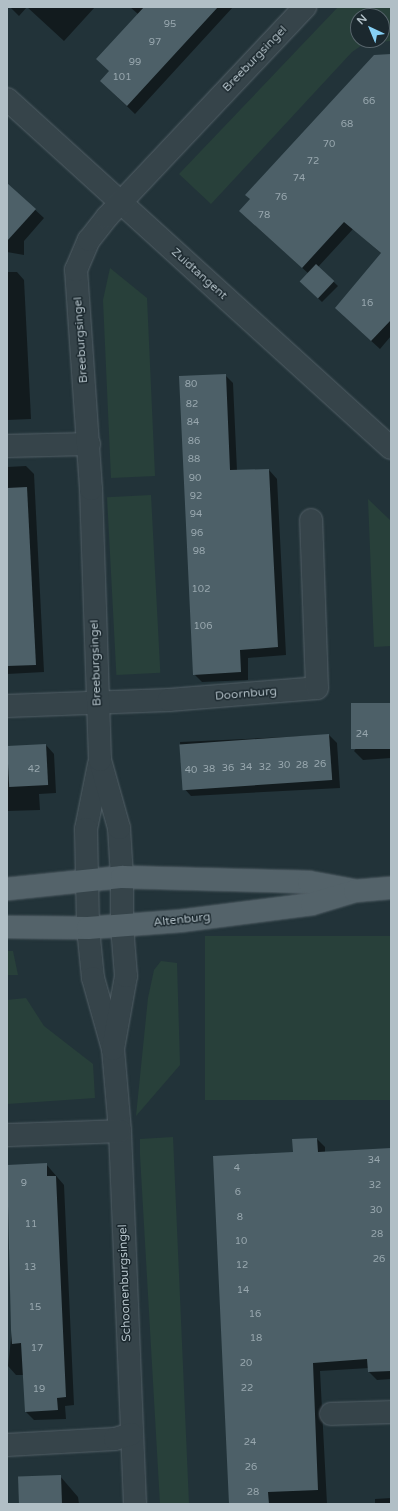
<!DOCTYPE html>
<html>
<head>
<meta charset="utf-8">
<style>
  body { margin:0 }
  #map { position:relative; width:398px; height:1511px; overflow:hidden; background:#223339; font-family:"Varela Round",sans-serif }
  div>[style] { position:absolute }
  .green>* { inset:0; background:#28403a; transform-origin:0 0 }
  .shadow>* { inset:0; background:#0007 }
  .building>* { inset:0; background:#4d6068; transform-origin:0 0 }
  .roads { filter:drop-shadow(0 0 1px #546168) drop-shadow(0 0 1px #546168) }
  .minor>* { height:22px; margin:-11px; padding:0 11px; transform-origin:11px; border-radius:11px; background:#36444a }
  .major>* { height:22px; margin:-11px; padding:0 11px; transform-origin:11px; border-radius:11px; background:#54636a }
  span { translate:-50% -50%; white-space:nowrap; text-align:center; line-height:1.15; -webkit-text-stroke:3px #1b282e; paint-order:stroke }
  .number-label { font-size:10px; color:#98a7ae }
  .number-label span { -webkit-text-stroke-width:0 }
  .street-label { font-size:12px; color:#b1bfc6 }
  .frame { position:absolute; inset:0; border:8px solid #b1bfc6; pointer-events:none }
  .north { position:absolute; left:350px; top:8px; width:40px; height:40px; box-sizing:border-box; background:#1b282e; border:1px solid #57646b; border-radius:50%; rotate:316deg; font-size:11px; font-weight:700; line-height:16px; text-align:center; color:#b1bfc6 }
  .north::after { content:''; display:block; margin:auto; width:14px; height:18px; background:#86d0f5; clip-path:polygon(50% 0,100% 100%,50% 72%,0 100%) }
</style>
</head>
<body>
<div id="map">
  <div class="green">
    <div style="clip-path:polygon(evenodd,338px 7px,391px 7px,391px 41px,365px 43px,352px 52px,211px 204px,179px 174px,338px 7px,358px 16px,382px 16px,382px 40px,358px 40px,358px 16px)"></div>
    <div style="clip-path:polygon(110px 268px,147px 298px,155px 476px,111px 478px,103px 300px)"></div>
    <div style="left:151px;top:495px;width:178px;height:44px;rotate:87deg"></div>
    <div style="clip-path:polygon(368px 499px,391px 521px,391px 646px,374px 647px)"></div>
    <div style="left:391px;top:936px;width:164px;height:186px;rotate:90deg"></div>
    <div style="clip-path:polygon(7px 951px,13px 951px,18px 975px,7px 975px)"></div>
    <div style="clip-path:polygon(161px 961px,177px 963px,180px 1065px,136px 1116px,148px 998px,154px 970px)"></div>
    <div style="clip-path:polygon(26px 998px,44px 1026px,93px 1064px,95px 1098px,7px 1104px,7px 1000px)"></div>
    <div style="clip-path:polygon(173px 1137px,189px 1504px,160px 1504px,140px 1155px,140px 1139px)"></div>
  </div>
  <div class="shadow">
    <div style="clip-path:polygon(10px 7px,95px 7px,64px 41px,27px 7px,19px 16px)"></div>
    <div style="clip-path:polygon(130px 7px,233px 7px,135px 114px,109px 89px,110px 71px,138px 14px)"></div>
    <div style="clip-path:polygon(391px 56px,391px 336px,380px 349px,344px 316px,382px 254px,353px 229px,318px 267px,338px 286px,322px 302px,301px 282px,309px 274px,248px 219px)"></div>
    <div style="clip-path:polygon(7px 184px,44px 218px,24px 241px,24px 255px,7px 252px)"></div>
    <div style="clip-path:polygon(7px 272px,17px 272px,24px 280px,31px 419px,7px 420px)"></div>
    <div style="clip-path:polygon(225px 375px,233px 383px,237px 471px,269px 470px,277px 479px,286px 655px,248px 658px,248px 680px,202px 682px,194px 674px)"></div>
    <div style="clip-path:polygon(26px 466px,34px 474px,44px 672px,7px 674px,7px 467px)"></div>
    <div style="clip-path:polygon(391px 704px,391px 758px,363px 760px,354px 751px)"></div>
    <div style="clip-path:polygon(329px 735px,337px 743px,340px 788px,191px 796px,183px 787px,180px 742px)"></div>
    <div style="clip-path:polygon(46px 745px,54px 754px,56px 793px,39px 794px,40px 810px,7px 811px,7px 747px)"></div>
    <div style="clip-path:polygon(317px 1139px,325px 1147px,325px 1152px,391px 1149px,391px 1379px,377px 1380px,369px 1372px,369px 1368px,320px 1371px,327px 1504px,230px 1504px,294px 1153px)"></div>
    <div style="clip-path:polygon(46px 1164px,64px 1185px,74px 1405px,65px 1406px,66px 1419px,34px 1420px,26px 1412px,24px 1375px,16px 1375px,8px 1366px,12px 1330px,7px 1166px)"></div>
    <div style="clip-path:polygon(60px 1476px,78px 1497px,79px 1504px,21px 1504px)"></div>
    <div style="clip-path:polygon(391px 1498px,391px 1504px,375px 1504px,375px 1499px)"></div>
  </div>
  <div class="building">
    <div style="clip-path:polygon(144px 7px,218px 7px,127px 106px,100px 81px,109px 71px,96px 59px)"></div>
    <div style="clip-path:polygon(391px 54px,391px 320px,371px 341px,335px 308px,381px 253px,344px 222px,302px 268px,239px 211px,250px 199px,245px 195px,374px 55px)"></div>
    <div style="clip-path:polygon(7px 183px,36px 209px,7px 241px)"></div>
    <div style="left:316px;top:264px;width:25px;height:24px;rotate:43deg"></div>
    <div style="clip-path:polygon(226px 374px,230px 470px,269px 469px,278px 647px,240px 650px,241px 672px,193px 675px,179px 376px)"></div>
    <div style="clip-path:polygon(27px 487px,36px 665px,7px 666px,7px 488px)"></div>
    <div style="left:391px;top:703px;width:46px;height:40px;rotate:90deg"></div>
    <div style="left:329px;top:734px;width:46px;height:150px;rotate:86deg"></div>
    <div style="left:46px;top:744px;width:41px;height:39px;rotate:87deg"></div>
    <div style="clip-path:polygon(317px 1138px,318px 1152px,391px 1148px,391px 1371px,368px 1372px,367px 1359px,313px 1363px,318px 1490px,268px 1492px,269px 1504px,229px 1504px,213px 1156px,293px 1152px,292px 1139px)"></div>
    <div style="clip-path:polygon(47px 1163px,47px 1176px,56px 1176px,66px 1397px,57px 1398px,58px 1410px,25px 1412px,21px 1343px,12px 1344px,11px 1330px,7px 1165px)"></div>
    <div style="left:61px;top:1475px;width:29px;height:43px;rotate:88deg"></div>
  </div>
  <div class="roads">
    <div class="minor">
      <div style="left:7px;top:99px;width:519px;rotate:42.27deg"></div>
      <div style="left:7px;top:446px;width:82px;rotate:-1.4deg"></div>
      <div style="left:7px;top:706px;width:162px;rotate:-2.1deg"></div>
      <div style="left:169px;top:700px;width:148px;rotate:-4.6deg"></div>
      <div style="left:317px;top:688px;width:168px;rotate:-92deg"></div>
      <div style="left:99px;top:764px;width:66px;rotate:101.3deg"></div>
      <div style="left:86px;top:829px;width:99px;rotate:88.8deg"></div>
      <div style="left:88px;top:928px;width:50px;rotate:84.3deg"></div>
      <div style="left:93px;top:978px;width:74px;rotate:74.3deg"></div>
      <div style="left:113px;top:1049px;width:82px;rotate:85.1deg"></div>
      <div style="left:120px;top:1131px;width:373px;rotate:87.7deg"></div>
      <div style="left:113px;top:1049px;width:74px;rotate:-79.9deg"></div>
      <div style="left:126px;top:976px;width:50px;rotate:-94.6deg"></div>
      <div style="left:122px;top:926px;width:49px;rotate:-90deg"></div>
      <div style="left:122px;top:877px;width:49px;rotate:-93.5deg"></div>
      <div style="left:119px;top:828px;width:71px;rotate:-105.6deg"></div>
      <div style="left:100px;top:760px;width:271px;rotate:-91.9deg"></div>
      <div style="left:91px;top:489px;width:220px;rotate:-93.9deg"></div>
      <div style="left:76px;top:270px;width:33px;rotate:-67deg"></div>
      <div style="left:89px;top:240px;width:29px;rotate:-52deg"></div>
      <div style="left:107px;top:217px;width:289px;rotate:-46.7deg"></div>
      <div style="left:7px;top:1135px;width:113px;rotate:-2deg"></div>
      <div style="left:331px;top:1414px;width:60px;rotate:-1.9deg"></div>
      <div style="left:7px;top:1445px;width:108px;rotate:-3.2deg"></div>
      <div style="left:115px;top:1439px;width:17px;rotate:-17deg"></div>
    </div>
    <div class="major">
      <div style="left:7px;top:889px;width:116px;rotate:-6deg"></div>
      <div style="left:122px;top:877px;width:187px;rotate:1.5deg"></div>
      <div style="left:309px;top:882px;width:44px;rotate:10.5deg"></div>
      <div style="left:7px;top:927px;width:81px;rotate:0.7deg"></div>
      <div style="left:88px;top:928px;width:92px;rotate:-4.4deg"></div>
      <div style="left:180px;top:921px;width:133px;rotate:-7.3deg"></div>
      <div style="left:312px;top:904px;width:45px;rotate:-16.8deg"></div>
      <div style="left:355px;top:891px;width:36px;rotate:-5deg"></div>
    </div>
  </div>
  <div class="number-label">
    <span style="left:170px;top:25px">95</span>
    <span style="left:155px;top:43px">97</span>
    <span style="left:135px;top:63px">99</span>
    <span style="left:122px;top:78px">101</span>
    <span style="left:369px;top:102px">66</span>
    <span style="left:347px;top:125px">68</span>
    <span style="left:329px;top:145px">70</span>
    <span style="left:313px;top:162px">72</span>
    <span style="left:299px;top:179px">74</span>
    <span style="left:281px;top:198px">76</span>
    <span style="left:264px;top:216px">78</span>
    <span style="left:367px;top:304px">16</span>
    <span style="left:191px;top:385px">80</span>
    <span style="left:192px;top:405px">82</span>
    <span style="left:193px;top:423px">84</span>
    <span style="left:194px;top:442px">86</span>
    <span style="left:194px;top:460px">88</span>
    <span style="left:195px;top:479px">90</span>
    <span style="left:196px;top:497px">92</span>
    <span style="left:196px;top:515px">94</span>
    <span style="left:197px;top:534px">96</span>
    <span style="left:199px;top:552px">98</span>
    <span style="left:201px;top:590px">102</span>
    <span style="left:203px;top:627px">106</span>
    <span style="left:362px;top:735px">24</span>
    <span style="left:320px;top:765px">26</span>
    <span style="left:284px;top:766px">30</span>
    <span style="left:302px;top:766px">28</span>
    <span style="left:246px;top:768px">34</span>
    <span style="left:265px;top:768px">32</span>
    <span style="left:228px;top:769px">36</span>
    <span style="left:34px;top:770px">42</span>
    <span style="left:209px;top:770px">38</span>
    <span style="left:191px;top:771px">40</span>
    <span style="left:374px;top:1161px">34</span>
    <span style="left:237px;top:1169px">4</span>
    <span style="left:24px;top:1184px">9</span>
    <span style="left:375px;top:1186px">32</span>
    <span style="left:238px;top:1193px">6</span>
    <span style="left:376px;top:1211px">30</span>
    <span style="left:240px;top:1218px">8</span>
    <span style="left:31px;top:1225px">11</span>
    <span style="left:377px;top:1235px">28</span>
    <span style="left:241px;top:1242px">10</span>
    <span style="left:379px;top:1260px">26</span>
    <span style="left:242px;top:1266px">12</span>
    <span style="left:30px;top:1268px">13</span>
    <span style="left:243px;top:1291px">14</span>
    <span style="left:35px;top:1308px">15</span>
    <span style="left:255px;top:1315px">16</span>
    <span style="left:256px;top:1339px">18</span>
    <span style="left:37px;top:1349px">17</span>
    <span style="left:246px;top:1364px">20</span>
    <span style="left:247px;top:1389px">22</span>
    <span style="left:39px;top:1390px">19</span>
    <span style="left:250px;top:1443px">24</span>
    <span style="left:251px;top:1468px">26</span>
    <span style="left:253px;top:1493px">28</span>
  </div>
  <div class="street-label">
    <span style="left:255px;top:59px;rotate:-46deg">Breeburgsingel</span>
    <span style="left:199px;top:274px;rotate:42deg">Zuidtangent</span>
    <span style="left:81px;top:340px;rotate:-94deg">Breeburgsingel</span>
    <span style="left:96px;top:663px;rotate:-92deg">Breeburgsingel</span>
    <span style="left:246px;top:694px;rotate:-5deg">Doornburg</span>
    <span style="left:182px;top:920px;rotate:-6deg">Altenburg</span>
    <span style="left:125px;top:1283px;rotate:-92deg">Schoonenburgsingel</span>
  </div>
  <div class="frame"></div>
  <div class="north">N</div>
</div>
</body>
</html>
